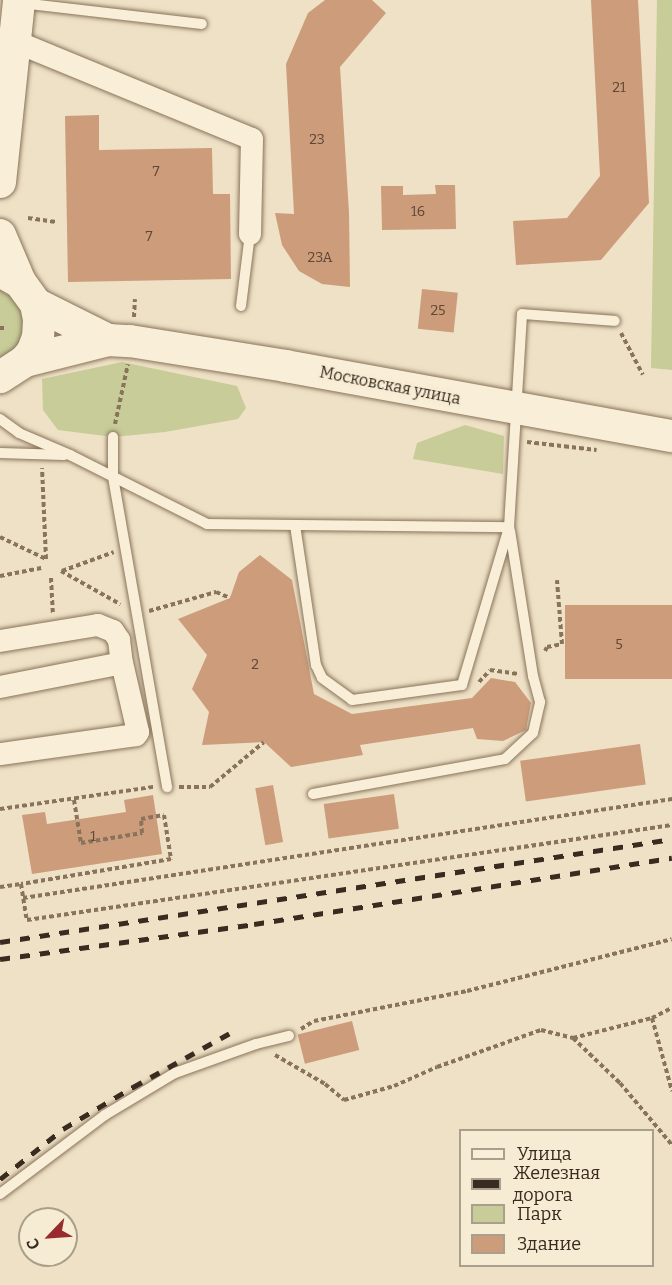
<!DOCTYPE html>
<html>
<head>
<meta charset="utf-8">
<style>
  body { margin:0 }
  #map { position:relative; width:672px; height:1285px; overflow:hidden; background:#eee1c5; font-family:Bitter,serif }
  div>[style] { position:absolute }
  .green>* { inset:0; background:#c7cc98 }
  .building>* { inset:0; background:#cc9c7b; transform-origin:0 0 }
  .path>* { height:4px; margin-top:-2px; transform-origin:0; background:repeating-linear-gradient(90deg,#89735b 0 4.5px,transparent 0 7.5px) }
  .roads { filter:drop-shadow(0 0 2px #89735b) drop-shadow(0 0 2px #89735b) }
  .lane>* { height:10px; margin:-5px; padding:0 5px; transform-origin:5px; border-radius:5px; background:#f9efd8 }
  .street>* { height:22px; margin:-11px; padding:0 11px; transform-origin:11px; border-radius:11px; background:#f9efd8 }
  .secondary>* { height:32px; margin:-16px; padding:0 16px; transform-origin:16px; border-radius:16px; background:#f9efd8 }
  .rail>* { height:4.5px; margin-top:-2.25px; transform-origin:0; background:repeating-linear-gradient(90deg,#392b1f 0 10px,transparent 0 20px) }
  span { translate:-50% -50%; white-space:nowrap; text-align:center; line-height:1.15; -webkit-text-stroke:4.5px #f6ecd4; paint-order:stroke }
  .number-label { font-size:14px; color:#5e4736 }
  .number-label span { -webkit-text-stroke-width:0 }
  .street-label { font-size:16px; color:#392b1f }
  .legend { position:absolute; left:459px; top:1129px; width:195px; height:138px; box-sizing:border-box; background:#f6ecd4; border:2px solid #aa9f8c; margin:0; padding:8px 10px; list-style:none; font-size:18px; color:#392b1f }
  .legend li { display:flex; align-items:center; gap:12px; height:30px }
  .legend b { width:30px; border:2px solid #aa9f8c }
  .north { position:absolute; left:18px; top:1207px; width:60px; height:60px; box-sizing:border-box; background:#f6ecd4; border:2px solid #aa9f8c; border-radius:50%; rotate:245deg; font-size:16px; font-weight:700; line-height:24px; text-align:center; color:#392b1f }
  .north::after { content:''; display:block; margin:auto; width:21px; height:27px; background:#982b2d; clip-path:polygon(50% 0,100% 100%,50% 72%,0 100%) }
</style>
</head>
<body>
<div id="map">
  <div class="green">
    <div style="clip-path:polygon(657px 0,672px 0,672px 370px,651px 368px)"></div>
    <div style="clip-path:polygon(0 278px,10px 283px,32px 331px,0 370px)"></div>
    <div style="clip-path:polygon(122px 362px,237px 386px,246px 408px,238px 419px,165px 432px,113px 437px,58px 430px,43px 410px,42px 379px)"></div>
    <div style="clip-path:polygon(465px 425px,504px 436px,503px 474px,413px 459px,417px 443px)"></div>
  </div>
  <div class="building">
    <div style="clip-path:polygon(325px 0,372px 0,386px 13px,340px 67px,349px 213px,350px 287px,322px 284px,299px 271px,282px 245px,275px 213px,294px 214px,286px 64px,308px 13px)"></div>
    <div style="clip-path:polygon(591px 0,638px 0,649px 203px,601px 260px,516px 265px,513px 221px,567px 218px,600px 176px)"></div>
    <div style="clip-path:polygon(99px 115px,99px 150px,212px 148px,213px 194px,230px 194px,231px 279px,68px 282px,65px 116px)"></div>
    <div style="clip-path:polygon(435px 185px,455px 185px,456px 229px,382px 230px,381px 186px,403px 186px,403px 195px,436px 194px)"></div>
    <div style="left:422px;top:289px;width:36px;height:40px;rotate:6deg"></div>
    <div style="clip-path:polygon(260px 555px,292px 580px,314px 694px,352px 714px,472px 698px,491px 678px,515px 682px,531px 703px,526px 730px,503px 741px,477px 739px,473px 728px,360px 745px,363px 755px,291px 767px,264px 742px,202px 745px,209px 712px,192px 689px,207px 655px,178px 619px,230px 598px,239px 572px)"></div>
    <div style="left:672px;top:605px;width:74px;height:107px;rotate:90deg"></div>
    <div style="left:640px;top:744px;width:41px;height:121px;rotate:82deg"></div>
    <div style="left:273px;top:785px;width:58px;height:18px;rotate:80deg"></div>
    <div style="left:394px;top:794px;width:35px;height:71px;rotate:82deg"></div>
    <div style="clip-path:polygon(153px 795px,162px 854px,32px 874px,22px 815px,45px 812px,47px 824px,126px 812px,124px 800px)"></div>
    <div style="left:352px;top:1021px;width:30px;height:56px;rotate:76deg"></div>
  </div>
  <div class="path">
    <div style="left:28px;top:218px;width:30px;rotate:8deg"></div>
    <div style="left:134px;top:317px;width:18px;rotate:-87deg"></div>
    <div style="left:0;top:328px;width:7px"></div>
    <div style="left:621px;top:333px;width:47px;rotate:62.4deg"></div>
    <div style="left:115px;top:424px;width:61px;rotate:-77.8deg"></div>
    <div style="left:527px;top:442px;width:70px;rotate:6.5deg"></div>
    <div style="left:0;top:537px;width:51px;rotate:25.6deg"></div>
    <div style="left:46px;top:559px;width:91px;rotate:-92.5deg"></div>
    <div style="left:61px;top:571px;width:68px;rotate:29.2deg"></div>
    <div style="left:62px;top:571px;width:55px;rotate:-20.1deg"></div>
    <div style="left:0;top:576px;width:42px;rotate:-11deg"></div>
    <div style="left:51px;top:578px;width:35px;rotate:87deg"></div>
    <div style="left:149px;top:611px;width:70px;rotate:-15.8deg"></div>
    <div style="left:216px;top:592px;width:15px;rotate:23deg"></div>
    <div style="left:545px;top:651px;width:4px;rotate:-63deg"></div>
    <div style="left:547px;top:647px;width:15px;rotate:-11deg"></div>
    <div style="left:562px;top:644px;width:64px;rotate:-94.5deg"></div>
    <div style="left:479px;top:682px;width:16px;rotate:-47deg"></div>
    <div style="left:490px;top:670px;width:30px;rotate:8deg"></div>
    <div style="left:179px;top:787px;width:31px"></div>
    <div style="left:210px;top:787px;width:70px;rotate:-39.8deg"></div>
    <div style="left:74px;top:800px;width:44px;rotate:80.8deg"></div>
    <div style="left:81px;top:843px;width:62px;rotate:-9.3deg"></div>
    <div style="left:142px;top:833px;width:14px;rotate:-94deg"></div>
    <div style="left:141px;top:819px;width:23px;rotate:-10deg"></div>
    <div style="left:164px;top:815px;width:45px;rotate:81deg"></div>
    <div style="left:171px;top:859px;width:152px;rotate:170.5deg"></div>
    <div style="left:21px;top:884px;width:36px;rotate:81deg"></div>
    <div style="left:27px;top:920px;width:652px;rotate:-8.38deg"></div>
    <div style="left:0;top:809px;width:155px;rotate:-8.2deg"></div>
    <div style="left:0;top:887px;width:21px;rotate:-8deg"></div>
    <div style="left:23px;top:898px;width:657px;rotate:-8.67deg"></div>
    <div style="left:652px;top:1018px;width:76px;rotate:74.7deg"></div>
    <div style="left:301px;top:1029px;width:15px;rotate:-32deg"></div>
    <div style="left:314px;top:1021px;width:156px;rotate:-11.1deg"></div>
    <div style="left:467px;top:991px;width:211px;rotate:-14.2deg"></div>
    <div style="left:573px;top:1038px;width:81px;rotate:-14.2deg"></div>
    <div style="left:652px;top:1018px;width:22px;rotate:-27deg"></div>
    <div style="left:275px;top:1055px;width:58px;rotate:30.1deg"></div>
    <div style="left:325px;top:1084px;width:25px;rotate:40deg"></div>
    <div style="left:344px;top:1100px;width:52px;rotate:-15.6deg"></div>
    <div style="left:394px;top:1086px;width:47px;rotate:-23.8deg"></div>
    <div style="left:437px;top:1067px;width:110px;rotate:-19.6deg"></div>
    <div style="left:541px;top:1030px;width:33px;rotate:14deg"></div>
    <div style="left:573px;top:1038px;width:65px;rotate:43.8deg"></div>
    <div style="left:620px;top:1083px;width:81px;rotate:50deg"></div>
  </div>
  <div class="roads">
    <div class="lane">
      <div style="left:21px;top:3px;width:182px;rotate:6.6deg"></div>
      <div style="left:241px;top:306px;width:73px;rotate:-82.9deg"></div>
      <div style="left:0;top:419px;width:24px;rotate:36deg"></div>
      <div style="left:19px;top:433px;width:56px;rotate:23.3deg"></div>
      <div style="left:70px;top:455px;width:153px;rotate:26.7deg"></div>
      <div style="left:207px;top:524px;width:302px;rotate:0.6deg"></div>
      <div style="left:113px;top:437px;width:40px;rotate:90deg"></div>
      <div style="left:113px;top:477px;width:315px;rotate:80.1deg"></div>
      <div style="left:0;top:453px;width:64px;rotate:1.8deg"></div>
      <div style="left:295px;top:525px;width:142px;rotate:81.5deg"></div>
      <div style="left:316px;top:665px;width:14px;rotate:65deg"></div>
      <div style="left:322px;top:678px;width:37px;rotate:36deg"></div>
      <div style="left:352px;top:700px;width:111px;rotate:-7.8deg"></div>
      <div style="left:462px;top:685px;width:165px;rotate:-73.4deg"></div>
      <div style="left:509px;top:527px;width:213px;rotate:-86.5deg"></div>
      <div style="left:522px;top:314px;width:93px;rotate:4.3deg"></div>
      <div style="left:313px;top:794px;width:195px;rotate:-10.3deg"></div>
      <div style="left:505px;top:759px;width:38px;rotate:-43deg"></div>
      <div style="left:533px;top:733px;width:32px;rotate:-77deg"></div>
      <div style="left:540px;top:702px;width:27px;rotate:-105deg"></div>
      <div style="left:533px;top:676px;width:147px;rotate:-99deg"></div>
      <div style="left:0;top:1194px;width:131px;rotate:-37deg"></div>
      <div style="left:105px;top:1115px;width:82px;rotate:-31deg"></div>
      <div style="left:175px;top:1073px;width:86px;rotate:-19.7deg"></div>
      <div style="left:256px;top:1044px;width:34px;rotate:-14deg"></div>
    </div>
    <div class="street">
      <div style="left:14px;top:41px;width:257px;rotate:22.4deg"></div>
      <div style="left:252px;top:139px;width:95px;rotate:91.2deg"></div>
      <div style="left:0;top:641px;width:99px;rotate:-9.3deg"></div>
      <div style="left:98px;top:625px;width:16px;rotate:22deg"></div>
      <div style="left:113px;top:631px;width:11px;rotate:56deg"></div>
      <div style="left:119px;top:640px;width:23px;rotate:83deg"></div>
      <div style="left:0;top:687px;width:124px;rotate:-11.1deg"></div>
      <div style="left:122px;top:663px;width:71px;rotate:76.9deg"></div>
      <div style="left:138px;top:732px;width:4px;rotate:124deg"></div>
      <div style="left:136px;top:735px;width:137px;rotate:172deg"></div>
    </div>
    <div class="secondary">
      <div style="left:0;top:182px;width:183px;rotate:-84deg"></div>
      <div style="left:0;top:235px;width:51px;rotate:66.9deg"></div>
      <div style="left:0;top:271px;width:23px;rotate:29deg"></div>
      <div style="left:20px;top:282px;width:27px;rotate:54deg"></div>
      <div style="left:36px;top:304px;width:16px;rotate:79deg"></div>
      <div style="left:39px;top:320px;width:17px;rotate:93deg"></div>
      <div style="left:38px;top:337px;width:15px;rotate:110deg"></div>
      <div style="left:33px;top:351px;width:13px;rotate:129deg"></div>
      <div style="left:25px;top:361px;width:30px;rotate:147deg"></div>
      <div style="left:36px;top:304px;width:80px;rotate:26.6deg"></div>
      <div style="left:25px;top:361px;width:86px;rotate:-14.2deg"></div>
      <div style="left:108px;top:340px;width:22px;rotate:3deg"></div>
      <div style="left:130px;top:341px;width:158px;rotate:9.1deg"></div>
      <div style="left:286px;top:366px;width:392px;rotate:10.3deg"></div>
    </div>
  </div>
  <div class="rail">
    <div style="left:0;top:942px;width:680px;rotate:-8.71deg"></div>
    <div style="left:0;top:959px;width:256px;rotate:-7.8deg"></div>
    <div style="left:254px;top:924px;width:423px;rotate:-9deg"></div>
    <div style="left:0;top:1179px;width:80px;rotate:-38.4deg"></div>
    <div style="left:63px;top:1129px;width:82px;rotate:-31deg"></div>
    <div style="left:133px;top:1087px;width:113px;rotate:-29.1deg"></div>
  </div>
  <div class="number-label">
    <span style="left:619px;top:88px">21</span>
    <span style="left:317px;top:140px">23</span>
    <span style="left:156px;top:172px">7</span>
    <span style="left:418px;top:212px">16</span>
    <span style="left:149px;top:237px">7</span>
    <span style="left:320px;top:258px">23А</span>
    <span style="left:438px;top:311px">25</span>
    <span style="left:619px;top:645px">5</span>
    <span style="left:255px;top:665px">2</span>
    <span style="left:93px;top:837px">1</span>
  </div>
  <div class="street-label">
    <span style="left:390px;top:386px;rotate:11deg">Московская улица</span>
  </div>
  <ul class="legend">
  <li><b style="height:8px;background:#f9efd8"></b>Улица</li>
  <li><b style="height:8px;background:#392b1f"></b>Железная дорога</li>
  <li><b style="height:16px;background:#c7cc98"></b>Парк</li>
  <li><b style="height:16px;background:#cc9c7b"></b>Здание</li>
  </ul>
  <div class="north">С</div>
</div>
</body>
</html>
